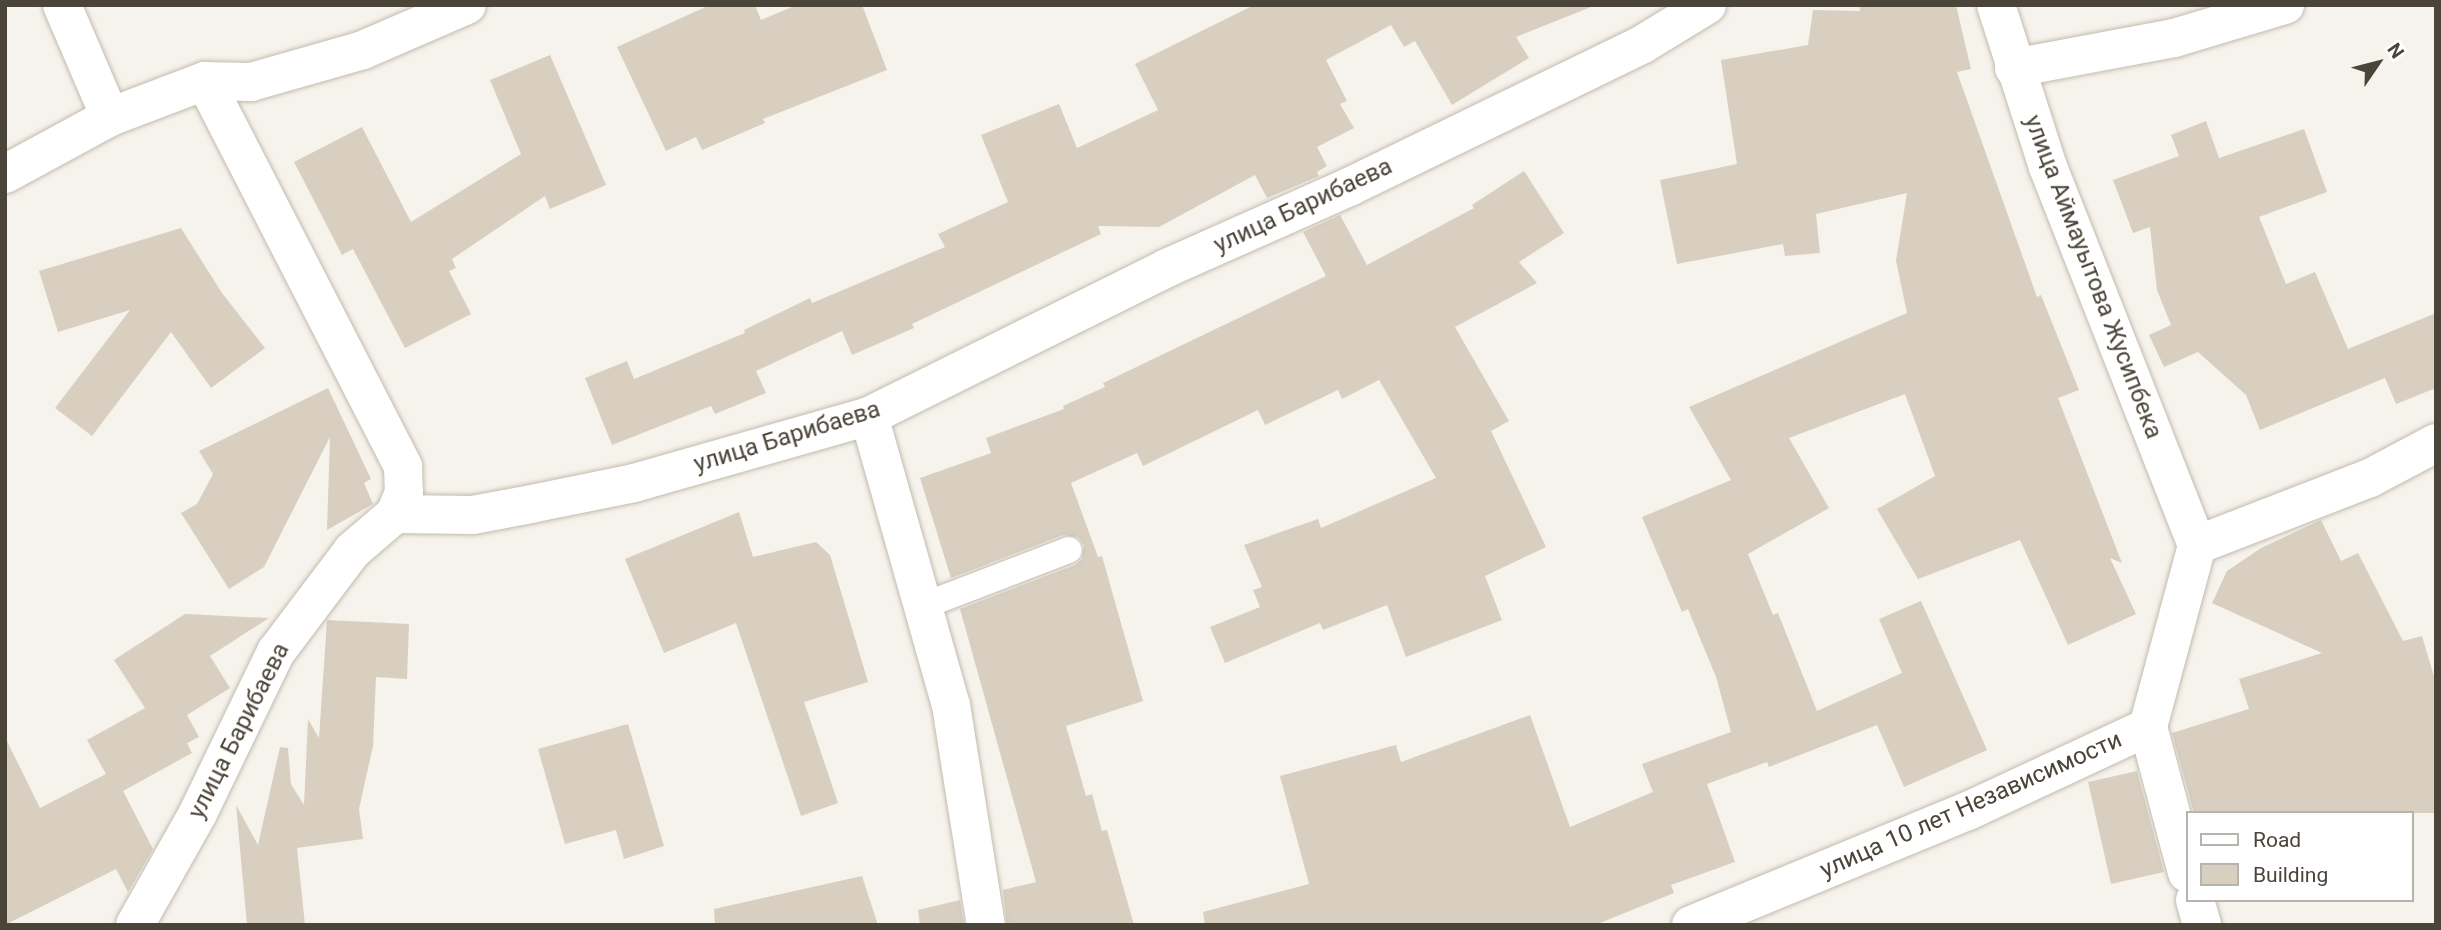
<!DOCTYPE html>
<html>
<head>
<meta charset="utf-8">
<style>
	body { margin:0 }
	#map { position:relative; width:2441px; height:930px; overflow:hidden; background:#f6f3ec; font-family:Roboto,sans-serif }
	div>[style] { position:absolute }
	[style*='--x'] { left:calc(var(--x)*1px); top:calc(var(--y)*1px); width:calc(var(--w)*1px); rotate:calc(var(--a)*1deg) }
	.building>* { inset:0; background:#d8cfc1 }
	.roads { filter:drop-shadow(0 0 2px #c2bbae) drop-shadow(0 0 2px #c2bbae) }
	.lane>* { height:26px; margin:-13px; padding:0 13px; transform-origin:13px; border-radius:13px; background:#fff }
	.street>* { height:38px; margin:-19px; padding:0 19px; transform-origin:19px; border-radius:19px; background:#fff }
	span { translate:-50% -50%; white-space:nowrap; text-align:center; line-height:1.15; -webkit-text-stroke:5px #fff; paint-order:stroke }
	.street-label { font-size:24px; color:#4b4439 }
	.frame { position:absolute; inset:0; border:7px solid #4b4439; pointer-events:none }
	.legend { position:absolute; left:2186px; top:811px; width:228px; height:91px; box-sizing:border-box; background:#fff; border:2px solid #b7b4b0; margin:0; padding:9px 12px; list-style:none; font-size:21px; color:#4b4439 }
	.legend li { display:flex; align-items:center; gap:14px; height:35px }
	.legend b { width:35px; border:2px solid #b7b4b0 }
	.north { position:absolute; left:2343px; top:28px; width:70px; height:70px; -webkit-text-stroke:5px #fff; paint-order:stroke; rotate:55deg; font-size:19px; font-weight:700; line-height:28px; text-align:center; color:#4b4439 }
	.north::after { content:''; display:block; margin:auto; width:24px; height:32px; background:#4b4439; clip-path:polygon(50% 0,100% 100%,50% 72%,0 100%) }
</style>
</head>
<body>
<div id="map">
	<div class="building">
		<i style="clip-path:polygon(710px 5px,755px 5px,761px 20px,797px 5px,862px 5px,887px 70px,763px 119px,765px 123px,702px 150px,696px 137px,666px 151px,617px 47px)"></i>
		<i style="clip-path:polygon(1254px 5px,1591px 7px,1516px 37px,1529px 58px,1452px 105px,1415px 41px,1404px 47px,1391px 25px,1326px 60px,1347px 101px,1340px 104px,1354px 128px,1317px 147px,1327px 166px,1317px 172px,1319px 176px,1267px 198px,1255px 175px,1159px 227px,1098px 226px,1101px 234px,912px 324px,914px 328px,852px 355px,842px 331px,756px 371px,766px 393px,715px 414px,711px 406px,612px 445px,585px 378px,627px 361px,634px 379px,745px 333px,744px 330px,810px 298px,812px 303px,945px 247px,938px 234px,1008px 202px,981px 135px,1059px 104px,1077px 148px,1158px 110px,1135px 64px)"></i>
		<i style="clip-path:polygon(1859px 5px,1956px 5px,1971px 69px,1957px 72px,2037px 297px,2041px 295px,2079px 390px,2058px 398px,2122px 563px,2110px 558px,2136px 614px,2068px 645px,2020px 540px,1918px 579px,1877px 509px,1935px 476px,1905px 394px,1789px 438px,1829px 508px,1748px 554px,1773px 615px,1778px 613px,1817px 711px,1902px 673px,1879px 619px,1921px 601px,1987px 750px,1904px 787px,1877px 725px,1769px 767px,1767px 762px,1707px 784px,1735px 862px,1671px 885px,1674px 893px,1595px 925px,1205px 925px,1203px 912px,1309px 884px,1280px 776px,1396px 745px,1401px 762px,1530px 715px,1570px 827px,1653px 792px,1642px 764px,1731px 732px,1716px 677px,1688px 609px,1682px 612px,1642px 517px,1731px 480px,1689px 407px,1907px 313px,1896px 261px,1907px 193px,1816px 214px,1820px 253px,1785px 256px,1783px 244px,1677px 264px,1660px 180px,1737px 164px,1721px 60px,1808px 45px,1813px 10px,1860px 11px)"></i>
		<i style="clip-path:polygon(550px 55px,606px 185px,550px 209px,545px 196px,452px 259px,456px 268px,449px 271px,471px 314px,405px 348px,353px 249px,342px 255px,294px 162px,362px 127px,411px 222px,521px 154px,490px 80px)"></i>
		<i style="clip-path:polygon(2206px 121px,2219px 158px,2304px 129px,2327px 192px,2259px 217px,2286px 284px,2315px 272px,2348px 349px,2436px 313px,2436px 388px,2396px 404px,2385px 378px,2260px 430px,2246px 395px,2198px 352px,2164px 367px,2149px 335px,2171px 325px,2157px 290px,2150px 227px,2133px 233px,2113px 180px,2179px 156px,2171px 135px)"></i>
		<i style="clip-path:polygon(1524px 171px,1564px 233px,1519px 262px,1537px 283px,1455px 327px,1509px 421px,1491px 431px,1546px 547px,1485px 576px,1502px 620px,1406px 657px,1387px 605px,1323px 630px,1320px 623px,1225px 663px,1210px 627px,1260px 607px,1253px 590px,1262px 587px,1244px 545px,1318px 519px,1321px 528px,1436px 478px,1379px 380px,1342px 399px,1338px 390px,1265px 425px,1258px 410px,1143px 466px,1137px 453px,1071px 483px,1098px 557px,1102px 556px,1143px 701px,1066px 726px,1086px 796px,1092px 794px,1102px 831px,1107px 830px,1134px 925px,1007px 925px,1003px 890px,1036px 882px,960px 609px,1075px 565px,1082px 559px,1084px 545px,1078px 537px,1063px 535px,951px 578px,920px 478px,991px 453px,986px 438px,1064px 409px,1063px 406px,1105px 387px,1103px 383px,1326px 276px,1303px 232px,1340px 215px,1367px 265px,1474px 208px,1472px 205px)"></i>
		<i style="clip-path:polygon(181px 228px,222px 293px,265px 348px,211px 388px,171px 332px,92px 436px,55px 408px,130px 310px,58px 332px,39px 271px)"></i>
		<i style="clip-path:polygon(328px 388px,371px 479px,364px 483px,373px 504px,327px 530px,330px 437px,264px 567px,229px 589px,181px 513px,197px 504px,213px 474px,199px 451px)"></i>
		<i style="clip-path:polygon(739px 512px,753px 557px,816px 542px,830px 555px,868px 682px,804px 702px,838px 803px,801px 816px,736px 623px,664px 653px,625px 559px)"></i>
		<i style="clip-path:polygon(2321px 520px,2341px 561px,2358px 553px,2403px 641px,2422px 636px,2436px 683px,2436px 813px,2194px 813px,2172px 733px,2249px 709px,2239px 679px,2322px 653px,2212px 603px,2227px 571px,2261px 548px)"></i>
		<i style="clip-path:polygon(185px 614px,269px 618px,210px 656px,230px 688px,187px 715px,199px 737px,187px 743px,192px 753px,123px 791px,153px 849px,128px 892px,116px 869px,5px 925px,5px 737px,40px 808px,106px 774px,87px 740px,145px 708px,114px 660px)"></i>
		<i style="clip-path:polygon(327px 620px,409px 624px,407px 679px,376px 677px,373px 746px,359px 809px,363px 839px,297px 848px,305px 925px,247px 925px,236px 805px,258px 845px,280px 747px,288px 748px,291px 784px,304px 805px,308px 719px,319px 738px)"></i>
		<i style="clip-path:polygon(628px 724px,664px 846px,624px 859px,616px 830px,565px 844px,538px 749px)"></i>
		<i style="clip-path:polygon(2137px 771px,2164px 872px,2111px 884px,2088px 782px)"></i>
		<i style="clip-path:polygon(862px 876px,878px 925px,715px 925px,714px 909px)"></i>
		<i style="clip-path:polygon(960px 900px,964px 925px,920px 925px,918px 910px)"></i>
	</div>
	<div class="roads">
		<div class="lane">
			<i style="--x:923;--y:606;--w:156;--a:-21"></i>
		</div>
		<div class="street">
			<i style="--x:62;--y:5;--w:122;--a:66.8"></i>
			<i style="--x:1996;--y:5;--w:170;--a:72.2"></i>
			<i style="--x:2048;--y:167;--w:406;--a:68.5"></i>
			<i style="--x:2014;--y:68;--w:163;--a:-10.6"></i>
			<i style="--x:2174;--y:38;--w:116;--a:-16.6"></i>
			<i style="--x:205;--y:81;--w:434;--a:62.8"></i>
			<i style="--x:403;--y:467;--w:25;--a:88"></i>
			<i style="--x:404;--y:492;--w:24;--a:112"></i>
			<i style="--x:5;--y:174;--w:119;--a:-28.5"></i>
			<i style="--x:110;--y:117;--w:102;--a:-20.8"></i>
			<i style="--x:205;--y:81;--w:46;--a:1.2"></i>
			<i style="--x:251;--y:82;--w:116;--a:-15.9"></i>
			<i style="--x:363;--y:50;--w:113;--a:-23.4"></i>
			<i style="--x:869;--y:416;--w:300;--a:74.2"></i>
			<i style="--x:951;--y:705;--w:223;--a:81"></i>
			<i style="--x:2197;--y:545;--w:186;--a:-21.2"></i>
			<i style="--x:2370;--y:478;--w:75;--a:-27.9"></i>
			<i style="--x:2148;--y:727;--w:151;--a:75"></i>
			<i style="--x:2195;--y:900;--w:26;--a:74"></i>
			<i style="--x:135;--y:925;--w:129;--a:-60.6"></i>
			<i style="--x:198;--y:813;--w:179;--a:-64.2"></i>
			<i style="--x:276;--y:652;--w:126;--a:-53"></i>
			<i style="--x:352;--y:551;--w:57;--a:-40.7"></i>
			<i style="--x:395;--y:514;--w:78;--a:0.7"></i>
			<i style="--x:473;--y:515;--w:59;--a:-10.7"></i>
			<i style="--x:531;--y:504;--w:105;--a:-11.5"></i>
			<i style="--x:634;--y:483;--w:244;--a:-15.9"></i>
			<i style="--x:869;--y:416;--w:333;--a:-26.4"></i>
			<i style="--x:1167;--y:268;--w:201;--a:-24"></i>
			<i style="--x:1351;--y:186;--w:325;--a:-25.9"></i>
			<i style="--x:1643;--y:44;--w:75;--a:-31.4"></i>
			<i style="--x:1691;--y:925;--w:300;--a:-22.4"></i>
			<i style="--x:1968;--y:811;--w:199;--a:-25"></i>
			<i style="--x:2148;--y:727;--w:188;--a:-74.9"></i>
		</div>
	</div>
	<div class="street-label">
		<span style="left:1303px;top:206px;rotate:-25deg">улица Барибаева</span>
		<span style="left:2093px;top:277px;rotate:69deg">улица Аймауытова Жусипбека</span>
		<span style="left:787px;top:437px;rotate:-17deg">улица Барибаева</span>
		<span style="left:239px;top:731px;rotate:-63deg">улица Барибаева</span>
		<span style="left:1971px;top:805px;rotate:-24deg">улица 10 лет Независимости</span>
	</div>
	<div class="frame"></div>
	<ul class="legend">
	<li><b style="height:9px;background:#fff"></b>Road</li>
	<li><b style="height:19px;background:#d8cfc1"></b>Building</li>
	</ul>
	<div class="north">N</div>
</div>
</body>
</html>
